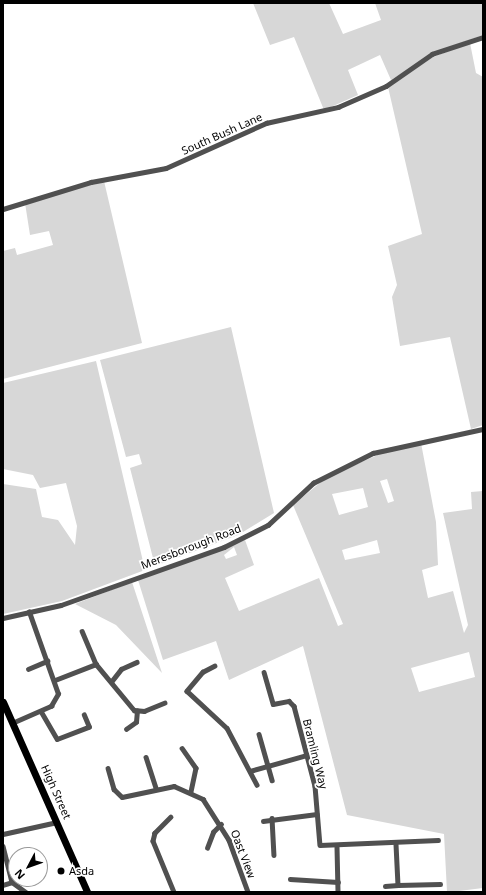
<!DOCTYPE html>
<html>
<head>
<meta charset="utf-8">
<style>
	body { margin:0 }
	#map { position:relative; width:486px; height:895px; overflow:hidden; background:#fff; font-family:"Noto Sans",sans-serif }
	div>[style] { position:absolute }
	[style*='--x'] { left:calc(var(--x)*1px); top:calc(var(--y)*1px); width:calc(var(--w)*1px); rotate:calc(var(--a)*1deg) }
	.green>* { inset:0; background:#d7d7d7 }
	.street>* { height:4.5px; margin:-2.25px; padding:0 2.25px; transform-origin:2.25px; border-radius:2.25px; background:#505050 }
	.primary>* { height:7px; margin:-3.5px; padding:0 3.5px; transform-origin:3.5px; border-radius:3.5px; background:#000 }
	.dots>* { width:11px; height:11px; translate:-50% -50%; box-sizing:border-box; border:2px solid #fff; border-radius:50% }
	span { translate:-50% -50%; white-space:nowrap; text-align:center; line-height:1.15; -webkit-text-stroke:3.5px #fff; paint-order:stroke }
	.street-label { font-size:11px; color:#000 }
	.poi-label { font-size:11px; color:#000 }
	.left { translate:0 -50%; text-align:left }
	.frame { position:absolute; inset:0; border:4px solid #000; pointer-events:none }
	.north { position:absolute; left:8px; top:847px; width:40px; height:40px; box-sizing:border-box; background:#fff; border:1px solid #999; border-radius:50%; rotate:229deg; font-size:11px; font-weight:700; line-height:16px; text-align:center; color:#000 }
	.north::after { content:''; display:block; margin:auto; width:14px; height:18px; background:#000; clip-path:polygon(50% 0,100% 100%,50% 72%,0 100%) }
</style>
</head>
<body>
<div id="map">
	<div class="green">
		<i style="clip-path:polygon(253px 3px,329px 3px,343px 34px,381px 20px,375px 3px,483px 3px,483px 35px,436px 52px,391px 80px,380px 55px,348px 70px,358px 95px,324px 110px,294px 37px,270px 45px)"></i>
		<i style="clip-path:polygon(470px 43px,476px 73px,483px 77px,483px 425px,471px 429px,450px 337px,400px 346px,392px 297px,397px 285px,388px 246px,422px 234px,388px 87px,433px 57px)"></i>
		<i style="clip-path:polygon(104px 181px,142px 343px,3px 379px,3px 251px,15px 248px,17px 255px,53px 245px,49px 231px,30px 235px,25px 203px)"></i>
		<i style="clip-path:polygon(231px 327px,274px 513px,238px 535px,155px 566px,130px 468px,142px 464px,139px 454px,126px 457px,100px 360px)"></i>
		<i style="clip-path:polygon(96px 361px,145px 570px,62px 601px,3px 614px,3px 484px,36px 489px,42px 517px,58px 520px,75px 545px,77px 526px,66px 483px,40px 488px,33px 475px,3px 469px,3px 383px)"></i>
		<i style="clip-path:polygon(evenodd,421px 443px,436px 522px,438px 565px,422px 570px,428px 598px,453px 591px,464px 633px,468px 625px,443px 513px,472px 509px,471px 492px,483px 491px,483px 888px,451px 892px,447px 892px,444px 834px,347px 815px,303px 646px,229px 680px,216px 641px,163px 660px,138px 580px,245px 540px,254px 565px,225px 578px,239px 611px,319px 578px,338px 626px,343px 624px,293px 505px,327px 477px,380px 454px,421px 443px,387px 479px,394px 501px,388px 503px,380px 481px,387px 479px,421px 443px,363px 488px,368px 507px,339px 515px,332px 494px,363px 488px,421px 443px,377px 540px,380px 553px,345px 560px,342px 550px,377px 540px,421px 443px,234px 547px,237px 555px,226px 559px,224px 555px,234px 547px,421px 443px,469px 652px,475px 677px,419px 692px,411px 668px,469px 652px)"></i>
		<i style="clip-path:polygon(132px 582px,162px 673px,116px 625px,75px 604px)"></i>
	</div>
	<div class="street">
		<i style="--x:3;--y:209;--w:92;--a:-17.1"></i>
		<i style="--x:91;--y:182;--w:76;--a:-10.6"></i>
		<i style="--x:166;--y:168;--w:110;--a:-24.2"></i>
		<i style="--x:266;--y:123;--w:74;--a:-12.5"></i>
		<i style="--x:338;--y:107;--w:52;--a:-23.6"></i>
		<i style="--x:386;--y:86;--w:56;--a:-34.8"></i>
		<i style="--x:432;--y:54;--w:54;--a:-18.4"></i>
		<i style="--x:3;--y:618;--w:59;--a:-12.6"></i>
		<i style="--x:61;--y:605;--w:173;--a:-19.6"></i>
		<i style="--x:224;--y:547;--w:49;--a:-26.6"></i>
		<i style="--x:268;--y:525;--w:62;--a:-43"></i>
		<i style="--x:313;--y:483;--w:67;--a:-26.6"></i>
		<i style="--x:373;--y:453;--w:113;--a:-12.3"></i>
		<i style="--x:82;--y:631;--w:36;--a:67"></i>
		<i style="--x:215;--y:666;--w:13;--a:153"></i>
		<i style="--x:203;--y:672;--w:25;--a:130"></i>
		<i style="--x:187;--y:691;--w:54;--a:42.8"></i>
		<i style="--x:227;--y:728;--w:64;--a:62.2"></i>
		<i style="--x:28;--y:669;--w:21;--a:-23"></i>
		<i style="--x:264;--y:672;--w:33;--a:74"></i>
		<i style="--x:273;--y:704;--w:16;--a:-11"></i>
		<i style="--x:289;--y:701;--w:7;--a:45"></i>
		<i style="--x:294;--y:706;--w:83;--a:75.3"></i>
		<i style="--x:315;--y:786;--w:59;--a:85.2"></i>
		<i style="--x:320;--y:845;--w:118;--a:-2.4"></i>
		<i style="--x:55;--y:680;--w:44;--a:-21.3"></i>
		<i style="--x:96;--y:664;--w:60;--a:50.4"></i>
		<i style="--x:134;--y:710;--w:10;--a:6"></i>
		<i style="--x:144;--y:711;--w:22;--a:-22"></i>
		<i style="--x:111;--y:682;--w:16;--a:-52"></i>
		<i style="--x:121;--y:669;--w:17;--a:-24"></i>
		<i style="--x:41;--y:711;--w:32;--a:60"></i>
		<i style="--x:57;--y:739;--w:34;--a:-21"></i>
		<i style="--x:89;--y:727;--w:13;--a:-113"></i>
		<i style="--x:12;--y:723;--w:43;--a:-23.6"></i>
		<i style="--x:51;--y:706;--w:14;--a:-60"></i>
		<i style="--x:58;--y:694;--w:87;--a:-109.5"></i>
		<i style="--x:126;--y:729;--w:12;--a:-35"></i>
		<i style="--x:136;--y:722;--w:11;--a:-85"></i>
		<i style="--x:259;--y:734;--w:48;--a:74.2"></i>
		<i style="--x:182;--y:748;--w:24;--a:55"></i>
		<i style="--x:196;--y:768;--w:24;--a:102"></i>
		<i style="--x:146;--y:757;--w:33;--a:72"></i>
		<i style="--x:108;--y:768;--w:22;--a:74"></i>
		<i style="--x:114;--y:789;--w:11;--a:45"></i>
		<i style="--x:122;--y:797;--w:53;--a:-11.9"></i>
		<i style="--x:174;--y:786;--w:32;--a:24"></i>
		<i style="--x:203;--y:799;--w:49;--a:57.6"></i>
		<i style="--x:229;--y:840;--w:55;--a:69.9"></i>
		<i style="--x:250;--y:771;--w:59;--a:-15.7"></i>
		<i style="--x:171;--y:817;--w:23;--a:135"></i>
		<i style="--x:155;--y:833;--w:8;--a:104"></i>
		<i style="--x:153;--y:841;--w:55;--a:67.6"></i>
		<i style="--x:272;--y:818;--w:37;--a:87"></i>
		<i style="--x:263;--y:821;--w:54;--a:-7.4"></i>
		<i style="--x:3;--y:834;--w:55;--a:-12.5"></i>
		<i style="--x:396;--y:844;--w:41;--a:87.2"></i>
		<i style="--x:398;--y:885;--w:42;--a:-1.4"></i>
		<i style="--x:3;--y:846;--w:37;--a:76"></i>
		<i style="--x:12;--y:882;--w:17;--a:36"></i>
		<i style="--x:337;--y:847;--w:45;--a:88.7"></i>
		<i style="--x:207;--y:848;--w:17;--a:-69"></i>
		<i style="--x:213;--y:832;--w:11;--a:-45"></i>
		<i style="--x:290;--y:879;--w:48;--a:3.6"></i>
		<i style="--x:3;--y:885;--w:9;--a:-18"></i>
		<i style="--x:385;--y:886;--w:13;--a:-4"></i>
	</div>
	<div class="primary">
		<i style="--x:3;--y:702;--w:208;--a:66.1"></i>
	</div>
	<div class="dots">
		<i style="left:61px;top:871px;background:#000"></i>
	</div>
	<div class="street-label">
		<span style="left:222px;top:134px;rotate:-24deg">South Bush Lane</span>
		<span style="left:191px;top:547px;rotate:-21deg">Meresborough Road</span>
		<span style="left:315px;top:754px;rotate:76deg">Bramling Way</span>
		<span style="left:56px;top:792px;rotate:66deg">High Street</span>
		<span style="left:243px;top:854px;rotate:69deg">Oast View</span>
	</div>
	<div class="poi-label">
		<span class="left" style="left:69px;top:871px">Asda</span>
	</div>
	<div class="frame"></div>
	<div class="north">N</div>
</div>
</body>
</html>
